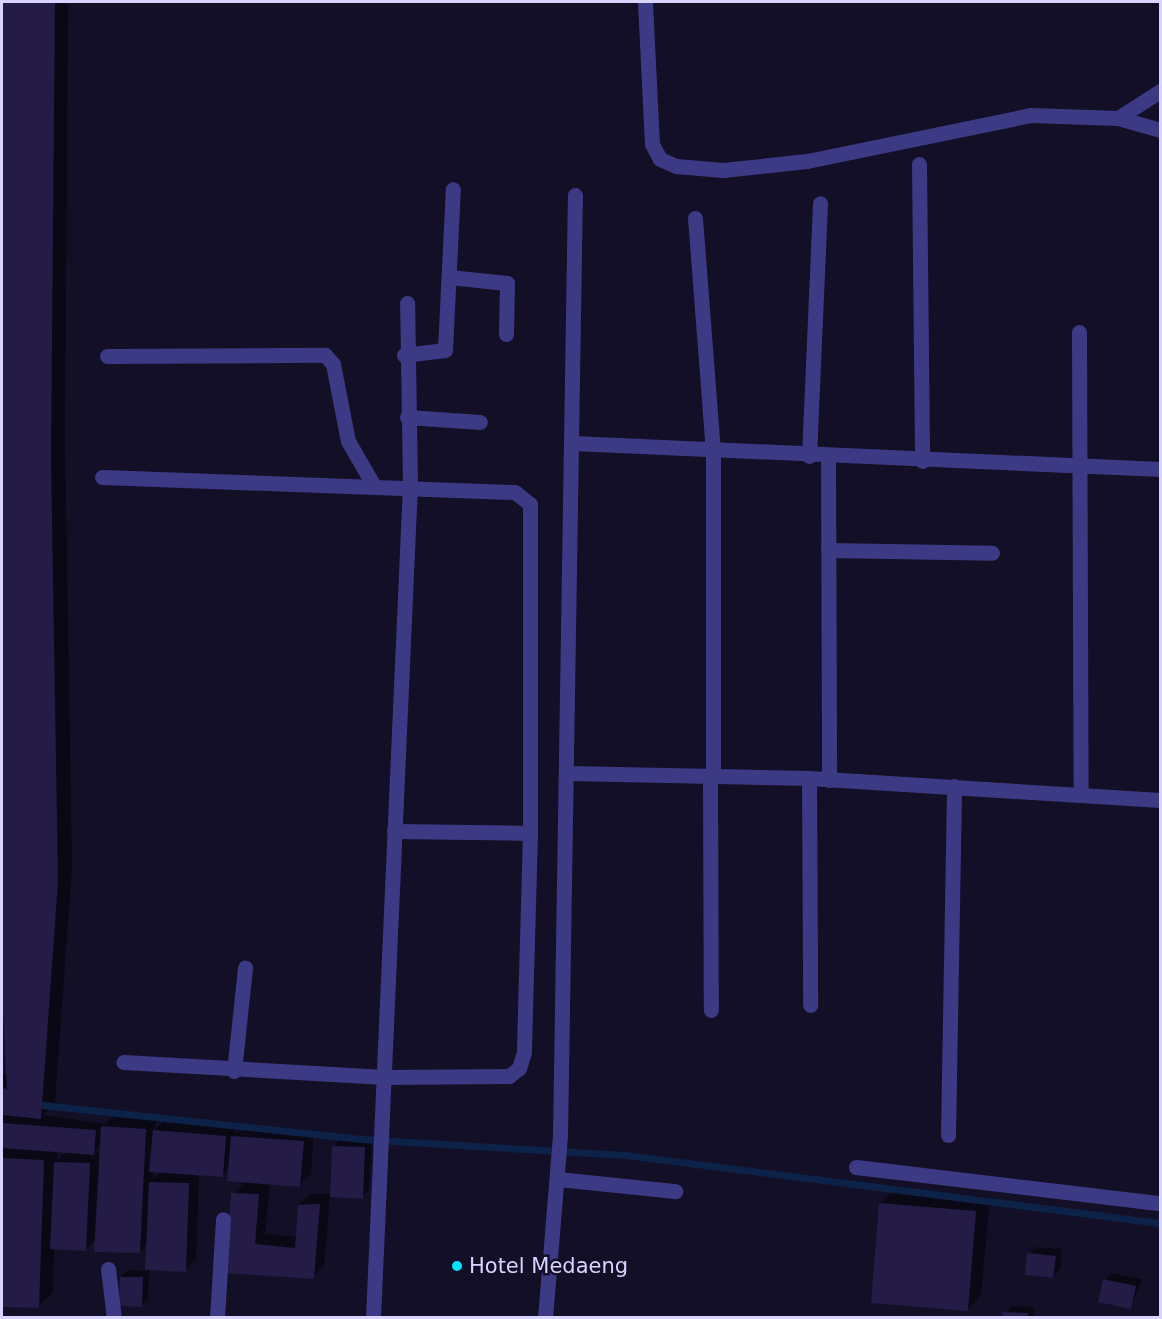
<!DOCTYPE html>
<html>
<head>
<meta charset="utf-8">
<style>
	body { margin:0 }
	#map { position:relative; width:1162px; height:1319px; overflow:hidden; background:#130f26; font-family:"DejaVu Sans",sans-serif }
	div>[style] { position:absolute }
	[style*='--x'] { left:calc(var(--x)*1px); top:calc(var(--y)*1px); width:calc(var(--w)*1px); rotate:calc(var(--a)*1deg) }
	.shadow>* { inset:0; background:#0007 }
	.stream>* { height:7px; margin:-3.5px; padding:0 3.5px; transform-origin:3.5px; border-radius:3.5px; background:#0c2248 }
	.building>* { inset:0; background:#241b47 }
	.minor>* { height:15px; margin:-7.5px; padding:0 7.5px; transform-origin:7.5px; border-radius:7.5px; background:#3d3a85 }
	.dots>* { width:16px; height:16px; translate:-50% -50%; box-sizing:border-box; border:3px solid #130f26; border-radius:50% }
	span { translate:-50% -50%; white-space:nowrap; text-align:center; line-height:1.15; -webkit-text-stroke:5px #130f26; paint-order:stroke }
	.poi-label { font-size:21px; color:#d9d4ff }
	.left { translate:0 -50%; text-align:left }
	.frame { position:absolute; inset:0; border:3px solid #d9d4ff; pointer-events:none }
</style>
</head>
<body>
<div id="map">
	<div class="shadow">
		<i style="clip-path:polygon(evenodd,2px 2px,68px 2px,65px 442px,72px 867px,55px 1103px,43px 1115px,105px 1124px,113px 1116px,156px 1119px,155px 1130px,165px 1120px,236px 1126px,235px 1134px,243px 1126px,314px 1131px,311px 1174px,300px 1185px,270px 1183px,265px 1234px,297px 1237px,299px 1205px,310px 1194px,331px 1194px,334px 1146px,341px 1139px,372px 1140px,369px 1190px,362px 1197px,330px 1196px,324px 1266px,313px 1277px,227px 1272px,233px 1194px,246px 1181px,230px 1168px,222px 1176px,199px 1174px,196px 1260px,185px 1270px,149px 1269px,148px 1299px,141px 1306px,121px 1277px,128px 1270px,146px 1271px,147px 1244px,140px 1252px,97px 1238px,86px 1249px,54px 1248px,53px 1292px,39px 1306px,2px 1305px,2px 1074px,8px 1074px,2px 991px,2px 2px,102px 1145px,101px 1153px,93px 1153px,102px 1145px,2px 2px,57px 1150px,66px 1151px,57px 1161px,57px 1150px,2px 2px,153px 1171px,162px 1171px,153px 1179px,153px 1171px)"></i>
		<i style="clip-path:polygon(895px 1189px,990px 1197px,981px 1295px,967px 1310px,881px 1203px)"></i>
		<i style="clip-path:polygon(1036px 1247px,1062px 1249px,1060px 1269px,1053px 1276px,1029px 1254px)"></i>
		<i style="clip-path:polygon(1111px 1273px,1142px 1279px,1131px 1307px,1104px 1280px)"></i>
		<i style="clip-path:polygon(1011px 1306px,1034px 1307px,1033px 1318px,1004px 1318px)"></i>
	</div>
	<div class="stream">
		<i style="--x:33;--y:1104;--w:330;--a:6.1"></i>
		<i style="--x:361;--y:1139;--w:264;--a:3.5"></i>
		<i style="--x:625;--y:1155;--w:539;--a:7.24"></i>
	</div>
	<div class="building">
		<i style="clip-path:polygon(2px 2px,55px 2px,51px 458px,58px 882px,41px 1119px,2px 1115px,2px 1088px,7px 1089px,2px 993px)"></i>
		<i style="clip-path:polygon(2px 1123px,96px 1130px,94px 1155px,2px 1148px)"></i>
		<i style="clip-path:polygon(101px 1126px,146px 1129px,140px 1253px,94px 1252px)"></i>
		<i style="clip-path:polygon(153px 1130px,226px 1136px,223px 1177px,149px 1172px)"></i>
		<i style="clip-path:polygon(231px 1136px,304px 1141px,300px 1187px,227px 1181px)"></i>
		<i style="clip-path:polygon(332px 1146px,365px 1147px,363px 1199px,330px 1197px)"></i>
		<i style="clip-path:polygon(2px 1158px,44px 1160px,39px 1308px,2px 1307px)"></i>
		<i style="clip-path:polygon(54px 1162px,90px 1163px,86px 1251px,50px 1249px)"></i>
		<i style="clip-path:polygon(149px 1182px,189px 1183px,186px 1272px,145px 1270px)"></i>
		<i style="clip-path:polygon(231px 1193px,259px 1194px,255px 1244px,295px 1248px,298px 1205px,320px 1204px,314px 1279px,226px 1273px)"></i>
		<i style="clip-path:polygon(879px 1203px,976px 1211px,968px 1311px,871px 1303px)"></i>
		<i style="clip-path:polygon(1027px 1253px,1056px 1256px,1053px 1278px,1025px 1275px)"></i>
		<i style="clip-path:polygon(120px 1277px,143px 1277px,142px 1307px,119px 1306px)"></i>
		<i style="clip-path:polygon(1103px 1279px,1136px 1286px,1131px 1309px,1098px 1302px)"></i>
		<i style="clip-path:polygon(1002px 1312px,1028px 1313px,1028px 1318px,1002px 1318px)"></i>
	</div>
	<div class="minor">
		<i style="--x:645;--y:2;--w:142;--a:87.2"></i>
		<i style="--x:652;--y:144;--w:17;--a:62"></i>
		<i style="--x:660;--y:159;--w:17;--a:24"></i>
		<i style="--x:676;--y:166;--w:47;--a:4.9"></i>
		<i style="--x:723;--y:170;--w:84;--a:-6.1"></i>
		<i style="--x:807;--y:161;--w:229;--a:-11.6"></i>
		<i style="--x:1031;--y:115;--w:87;--a:2"></i>
		<i style="--x:1118;--y:118;--w:44;--a:15.9"></i>
		<i style="--x:1118;--y:118;--w:50;--a:-32.7"></i>
		<i style="--x:919;--y:164;--w:297;--a:89.4"></i>
		<i style="--x:695;--y:218;--w:236;--a:85.6"></i>
		<i style="--x:713;--y:453;--w:322;--a:90"></i>
		<i style="--x:449;--y:277;--w:58;--a:5.9"></i>
		<i style="--x:507;--y:283;--w:51;--a:91.1"></i>
		<i style="--x:1079;--y:332;--w:460;--a:89.8"></i>
		<i style="--x:404;--y:355;--w:41;--a:-7"></i>
		<i style="--x:445;--y:350;--w:161;--a:-87.2"></i>
		<i style="--x:107;--y:356;--w:218;--a:-0.3"></i>
		<i style="--x:325;--y:355;--w:12;--a:48"></i>
		<i style="--x:333;--y:364;--w:78;--a:79"></i>
		<i style="--x:348;--y:441;--w:52;--a:60"></i>
		<i style="--x:407;--y:417;--w:73;--a:3.9"></i>
		<i style="--x:573;--y:443;--w:588;--a:2.54"></i>
		<i style="--x:809;--y:456;--w:253;--a:-87.5"></i>
		<i style="--x:828;--y:457;--w:323;--a:89.8"></i>
		<i style="--x:102;--y:477;--w:413;--a:2.1"></i>
		<i style="--x:515;--y:492;--w:19;--a:39"></i>
		<i style="--x:530;--y:504;--w:329;--a:90"></i>
		<i style="--x:530;--y:833;--w:219;--a:91.6"></i>
		<i style="--x:524;--y:1052;--w:17;--a:107"></i>
		<i style="--x:519;--y:1068;--w:13;--a:141"></i>
		<i style="--x:509;--y:1076;--w:125;--a:179.5"></i>
		<i style="--x:384;--y:1077;--w:261;--a:-176.7"></i>
		<i style="--x:828;--y:550;--w:164;--a:1"></i>
		<i style="--x:568;--y:773;--w:241;--a:1.2"></i>
		<i style="--x:809;--y:778;--w:352;--a:3.6"></i>
		<i style="--x:710;--y:775;--w:235;--a:89.8"></i>
		<i style="--x:809;--y:778;--w:227;--a:89.7"></i>
		<i style="--x:394;--y:831;--w:136;--a:0.8"></i>
		<i style="--x:234;--y:1071;--w:104;--a:-83.9"></i>
		<i style="--x:948;--y:1135;--w:349;--a:-89"></i>
		<i style="--x:856;--y:1167;--w:306;--a:6.8"></i>
		<i style="--x:558;--y:1179;--w:118;--a:5.9"></i>
		<i style="--x:108;--y:1269;--w:49;--a:83"></i>
		<i style="--x:217;--y:1318;--w:99;--a:-86.5"></i>
		<i style="--x:373;--y:1318;--w:834;--a:-87.46"></i>
		<i style="--x:410;--y:485;--w:182;--a:-90.9"></i>
		<i style="--x:545;--y:1318;--w:184;--a:-85.3"></i>
		<i style="--x:560;--y:1135;--w:940;--a:-89.09"></i>
	</div>
	<div class="dots">
		<i style="left:457px;top:1266px;background:#00e5ff"></i>
	</div>
	<div class="poi-label">
		<span class="left" style="left:469px;top:1266px">Hotel Medaeng</span>
	</div>
	<div class="frame"></div>
</div>
</body>
</html>
